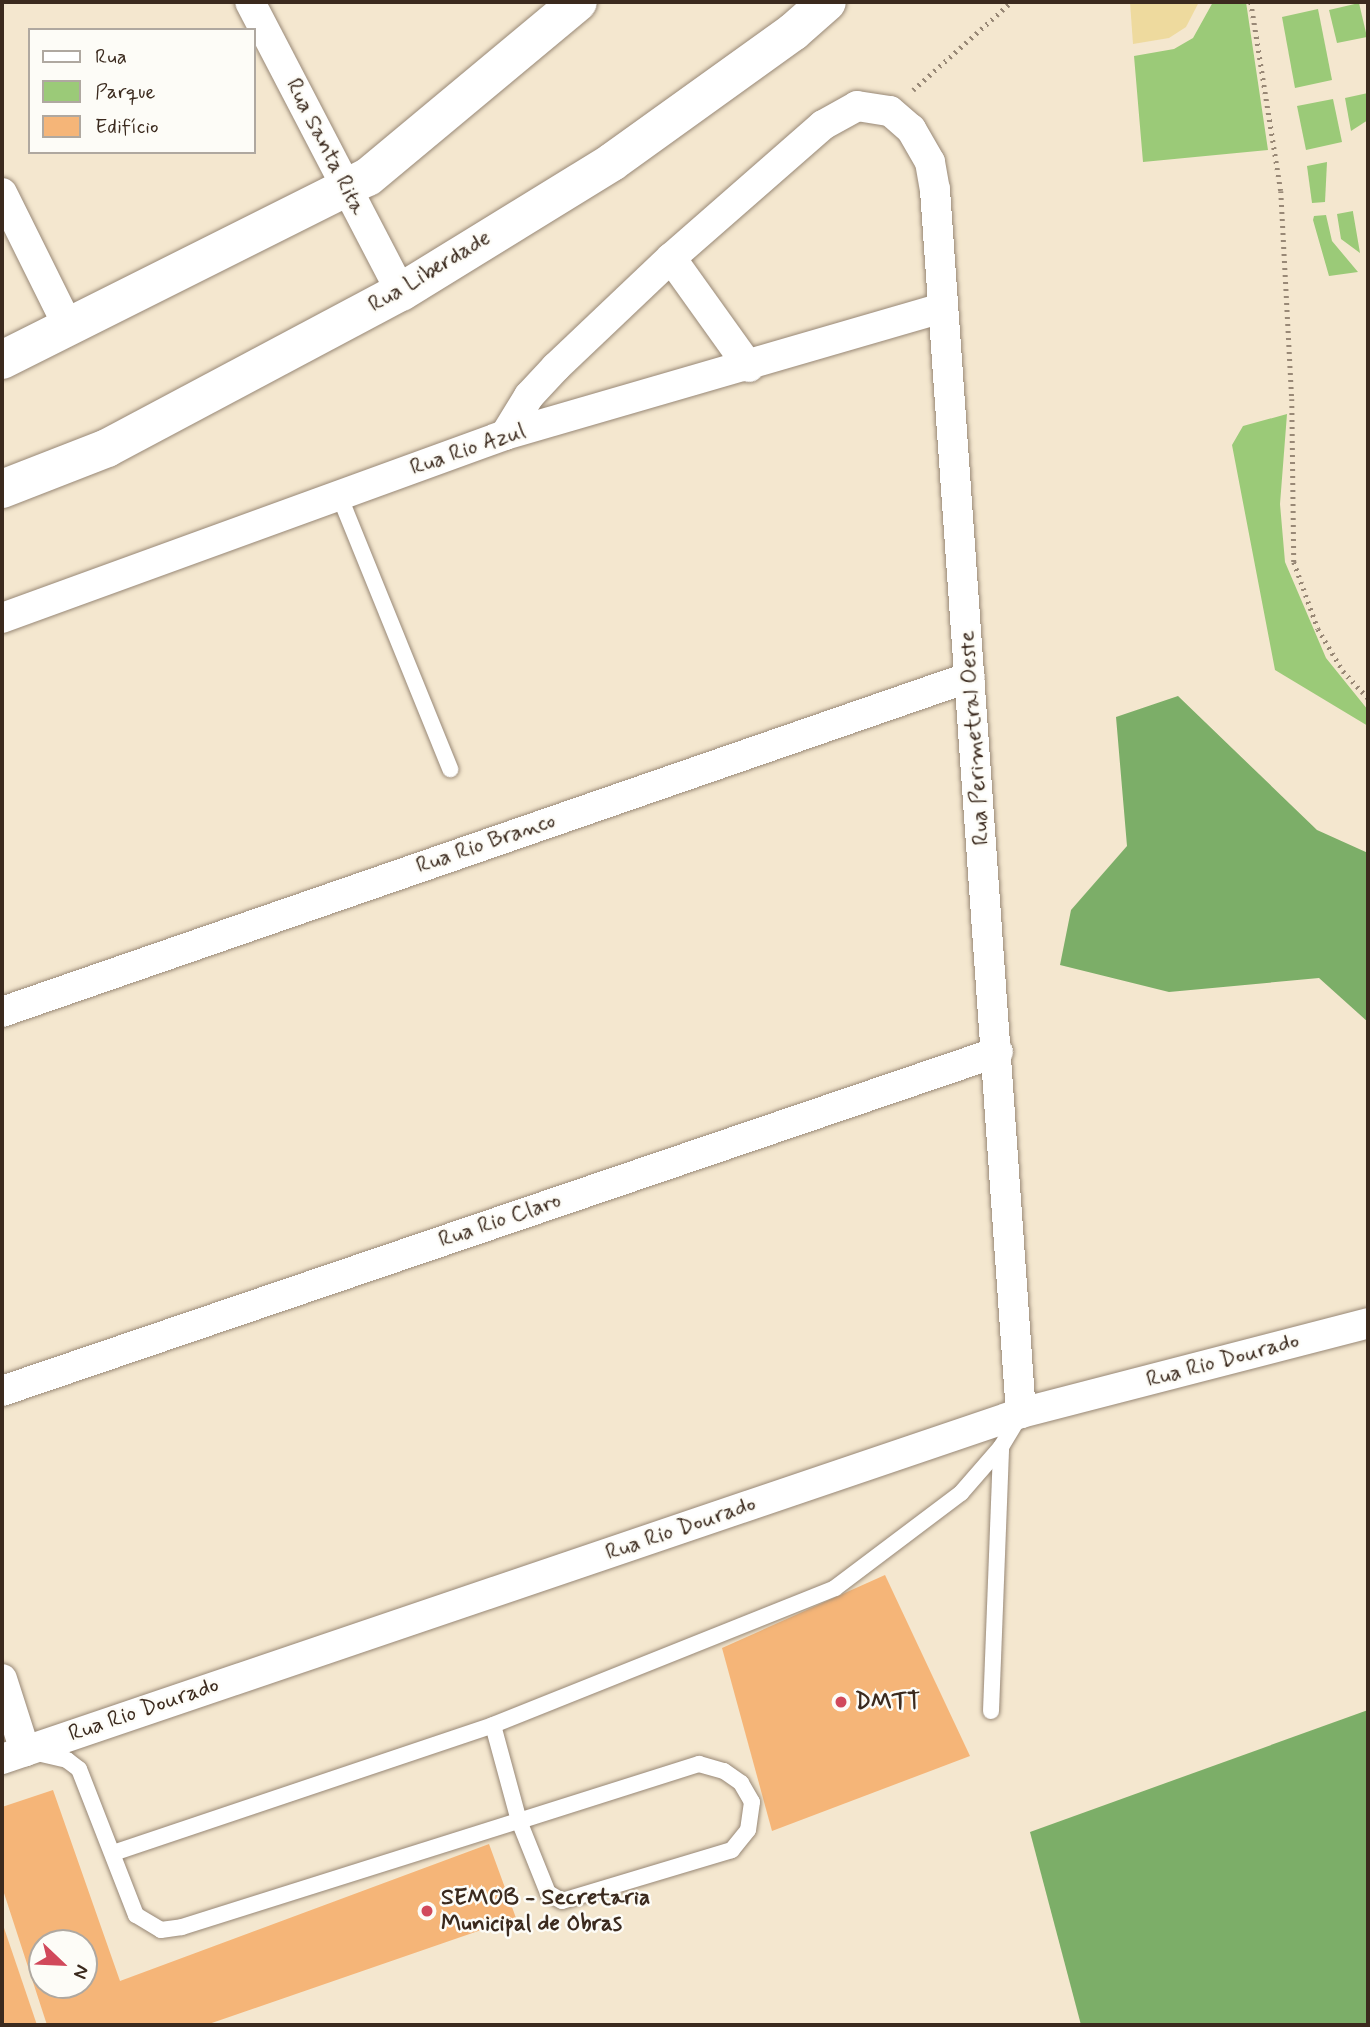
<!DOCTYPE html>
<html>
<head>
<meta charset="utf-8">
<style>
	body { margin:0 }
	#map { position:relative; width:1370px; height:2027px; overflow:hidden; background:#f4e7cf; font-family:Mynerve,sans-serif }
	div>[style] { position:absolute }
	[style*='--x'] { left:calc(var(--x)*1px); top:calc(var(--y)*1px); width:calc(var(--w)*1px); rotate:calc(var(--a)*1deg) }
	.green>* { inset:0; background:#9bca78 }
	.forest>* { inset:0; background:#7cae68 }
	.sand>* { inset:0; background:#eeda9e }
	.building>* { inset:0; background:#f5b578 }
	.path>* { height:4.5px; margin-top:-2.25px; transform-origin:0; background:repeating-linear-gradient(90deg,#988876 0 2px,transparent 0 7px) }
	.roads { filter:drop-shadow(0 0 2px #988876) drop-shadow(0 0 2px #988876) }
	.service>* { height:16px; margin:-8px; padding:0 8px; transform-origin:8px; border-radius:8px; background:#fff }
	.minor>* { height:30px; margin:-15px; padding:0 15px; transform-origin:15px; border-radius:15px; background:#fff }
	.trunk>* { height:38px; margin:-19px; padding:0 19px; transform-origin:19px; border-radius:19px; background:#fff }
	.dots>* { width:19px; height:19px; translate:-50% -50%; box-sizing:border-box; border:4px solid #fdfcf7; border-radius:50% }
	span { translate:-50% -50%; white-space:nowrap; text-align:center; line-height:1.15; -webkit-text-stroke:5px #fdfcf7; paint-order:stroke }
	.street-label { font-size:23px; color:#3b2a1e }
	.poi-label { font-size:23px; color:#3b2a1e; font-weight:700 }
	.left { translate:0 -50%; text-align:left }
	.frame { position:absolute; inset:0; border:4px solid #3b2a1e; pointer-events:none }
	.legend { position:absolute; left:28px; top:28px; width:228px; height:126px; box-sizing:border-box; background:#fdfcf7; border:2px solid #afa8a0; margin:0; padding:9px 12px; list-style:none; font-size:21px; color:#3b2a1e }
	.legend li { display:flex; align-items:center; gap:14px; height:35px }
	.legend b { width:35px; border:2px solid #afa8a0 }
	.north { position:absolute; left:28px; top:1929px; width:70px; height:70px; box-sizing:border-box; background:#fdfcf7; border:2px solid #afa8a0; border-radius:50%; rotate:113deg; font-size:19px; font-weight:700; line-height:28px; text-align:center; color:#3b2a1e }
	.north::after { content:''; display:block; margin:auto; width:24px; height:32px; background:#d1495b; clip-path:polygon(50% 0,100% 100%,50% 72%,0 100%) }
</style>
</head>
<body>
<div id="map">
	<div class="green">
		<i style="clip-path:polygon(1213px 2px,1246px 2px,1268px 150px,1143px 162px,1134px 56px,1174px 49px,1193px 38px)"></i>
		<i style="clip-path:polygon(1359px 3px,1367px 37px,1337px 43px,1329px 10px)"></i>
		<i style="clip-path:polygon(1318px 9px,1332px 80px,1295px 88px,1282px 17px)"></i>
		<i style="clip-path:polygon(1368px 93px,1368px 120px,1351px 131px,1345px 98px)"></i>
		<i style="clip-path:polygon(1333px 99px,1342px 142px,1306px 150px,1297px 106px)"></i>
		<i style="clip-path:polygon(1327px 162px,1325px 202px,1312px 203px,1307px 166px)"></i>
		<i style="clip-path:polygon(1353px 211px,1353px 212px,1360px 253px,1341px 239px,1337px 214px)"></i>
		<i style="clip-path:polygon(1326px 215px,1332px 241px,1358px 272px,1329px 276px,1313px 220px,1314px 216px)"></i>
		<i style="clip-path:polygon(1287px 414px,1280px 504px,1285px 562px,1326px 658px,1368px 710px,1368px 726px,1275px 670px,1232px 445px,1243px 426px)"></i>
	</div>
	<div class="forest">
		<i style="clip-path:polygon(1178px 696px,1317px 830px,1368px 853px,1368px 1022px,1319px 978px,1169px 992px,1060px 965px,1071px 910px,1127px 846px,1116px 717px)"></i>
		<i style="clip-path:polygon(1368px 1710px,1368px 2025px,1081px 2025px,1030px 1832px)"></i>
	</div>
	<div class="sand">
		<i style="clip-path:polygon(1130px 2px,1199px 2px,1186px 27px,1169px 38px,1133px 44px)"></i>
	</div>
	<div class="building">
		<i style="clip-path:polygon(885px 1575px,970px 1756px,772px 1831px,722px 1648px)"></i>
		<i style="clip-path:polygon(evenodd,53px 1790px,120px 1981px,489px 1844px,516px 1918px,206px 2025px,47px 2025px,2px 1887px,2px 1807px,53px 1790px,42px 1943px,84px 1943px,84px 1985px,42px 1985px,42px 1943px)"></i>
		<i style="clip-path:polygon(2px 1922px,37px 2025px,2px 2025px)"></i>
	</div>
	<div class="path">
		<i style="--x:1251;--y:2;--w:191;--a:81"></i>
		<i style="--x:1281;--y:191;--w:208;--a:87"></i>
		<i style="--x:1292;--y:399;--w:163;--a:89.3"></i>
		<i style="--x:1294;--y:562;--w:71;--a:70.3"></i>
		<i style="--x:1318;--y:629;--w:49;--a:59.2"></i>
		<i style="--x:1343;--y:671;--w:37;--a:47"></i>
		<i style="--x:913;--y:90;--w:132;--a:-41.9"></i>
	</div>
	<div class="roads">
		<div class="service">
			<i style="--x:339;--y:495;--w:296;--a:67.9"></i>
			<i style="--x:991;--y:1711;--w:264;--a:-87.8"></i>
			<i style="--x:37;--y:1753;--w:31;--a:13"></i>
			<i style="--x:67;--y:1760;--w:15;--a:37"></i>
			<i style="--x:79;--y:1769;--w:157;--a:68.7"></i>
			<i style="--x:136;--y:1915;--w:29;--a:31"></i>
			<i style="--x:161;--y:1930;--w:21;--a:-8"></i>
			<i style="--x:182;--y:1927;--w:353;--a:-17.5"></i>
			<i style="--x:519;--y:1821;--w:189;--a:-17.6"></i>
			<i style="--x:699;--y:1764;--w:26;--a:16"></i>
			<i style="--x:724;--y:1771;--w:21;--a:35"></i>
			<i style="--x:741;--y:1783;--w:22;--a:60"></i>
			<i style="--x:752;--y:1802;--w:28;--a:98"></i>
			<i style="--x:748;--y:1830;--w:26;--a:129"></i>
			<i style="--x:732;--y:1850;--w:177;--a:163.3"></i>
			<i style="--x:562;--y:1901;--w:16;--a:-150"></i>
			<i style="--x:548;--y:1893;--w:78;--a:-111.9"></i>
			<i style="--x:519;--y:1821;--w:99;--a:-105.2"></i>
			<i style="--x:113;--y:1853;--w:401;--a:-18.6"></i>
			<i style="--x:493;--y:1725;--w:368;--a:-21.8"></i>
			<i style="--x:835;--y:1588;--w:158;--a:-37"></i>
			<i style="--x:961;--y:1493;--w:61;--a:-49"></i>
			<i style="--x:1001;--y:1447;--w:39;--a:-59"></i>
		</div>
		<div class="minor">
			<i style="--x:250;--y:2;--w:327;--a:62.5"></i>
			<i style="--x:2;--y:193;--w:151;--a:63.6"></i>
			<i style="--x:671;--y:258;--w:134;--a:54.4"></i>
			<i style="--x:505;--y:435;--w:46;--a:-58.4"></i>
			<i style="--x:529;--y:396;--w:40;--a:-47"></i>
			<i style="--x:556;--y:367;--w:158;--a:-43.5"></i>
			<i style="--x:671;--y:258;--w:202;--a:-41.2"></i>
			<i style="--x:823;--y:125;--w:39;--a:-29"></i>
			<i style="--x:857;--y:106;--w:33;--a:9"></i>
			<i style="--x:890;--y:111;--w:28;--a:41"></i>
			<i style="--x:911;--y:129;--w:38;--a:60"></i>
			<i style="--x:930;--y:162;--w:28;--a:80"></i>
			<i style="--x:935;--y:190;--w:1226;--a:85.98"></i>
			<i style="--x:2;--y:618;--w:535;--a:-19.99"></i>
			<i style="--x:505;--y:435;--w:455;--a:-16.2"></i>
			<i style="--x:2;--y:1012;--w:1024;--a:-19.09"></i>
			<i style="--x:2;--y:1391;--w:1052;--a:-18.8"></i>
			<i style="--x:2;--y:1679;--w:76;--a:72.3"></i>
			<i style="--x:2;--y:1759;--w:1076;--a:-18.75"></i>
			<i style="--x:1021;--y:1413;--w:358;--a:-14.5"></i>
		</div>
		<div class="trunk">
			<i style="--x:2;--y:360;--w:409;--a:-26.6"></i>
			<i style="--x:368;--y:177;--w:273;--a:-39.8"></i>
			<i style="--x:2;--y:489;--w:113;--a:-21.3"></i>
			<i style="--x:107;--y:448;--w:333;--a:-28"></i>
			<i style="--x:401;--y:292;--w:248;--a:-31.6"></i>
			<i style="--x:612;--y:162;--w:223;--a:-35.7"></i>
			<i style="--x:793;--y:32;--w:45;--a:-41.4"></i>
		</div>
	</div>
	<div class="dots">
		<i style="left:841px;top:1702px;background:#d1495b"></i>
		<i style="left:427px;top:1911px;background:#d1495b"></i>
	</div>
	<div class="street-label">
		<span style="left:325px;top:147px;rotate:63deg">Rua Santa Rita</span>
		<span style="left:430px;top:272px;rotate:-31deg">Rua Liberdade</span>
		<span style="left:468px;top:450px;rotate:-19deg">Rua Rio Azul</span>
		<span style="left:975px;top:738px;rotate:-94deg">Rua Perimetral Oeste</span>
		<span style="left:486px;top:844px;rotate:-19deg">Rua Rio Branco</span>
		<span style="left:500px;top:1221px;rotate:-19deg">Rua Rio Claro</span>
		<span style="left:1223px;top:1361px;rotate:-15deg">Rua Rio Dourado</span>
		<span style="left:681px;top:1529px;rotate:-19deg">Rua Rio Dourado</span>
		<span style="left:144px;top:1710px;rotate:-19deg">Rua Rio Dourado</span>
	</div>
	<div class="poi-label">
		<span class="left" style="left:855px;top:1702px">DMTT</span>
		<span class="left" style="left:441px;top:1911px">SEMOB - Secretaria<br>Municipal de Obras</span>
	</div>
	<div class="frame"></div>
	<ul class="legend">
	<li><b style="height:9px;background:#fff"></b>Rua</li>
	<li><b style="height:19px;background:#9bca78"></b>Parque</li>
	<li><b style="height:19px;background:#f5b578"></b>Edifício</li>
	</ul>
	<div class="north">N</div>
</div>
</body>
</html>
